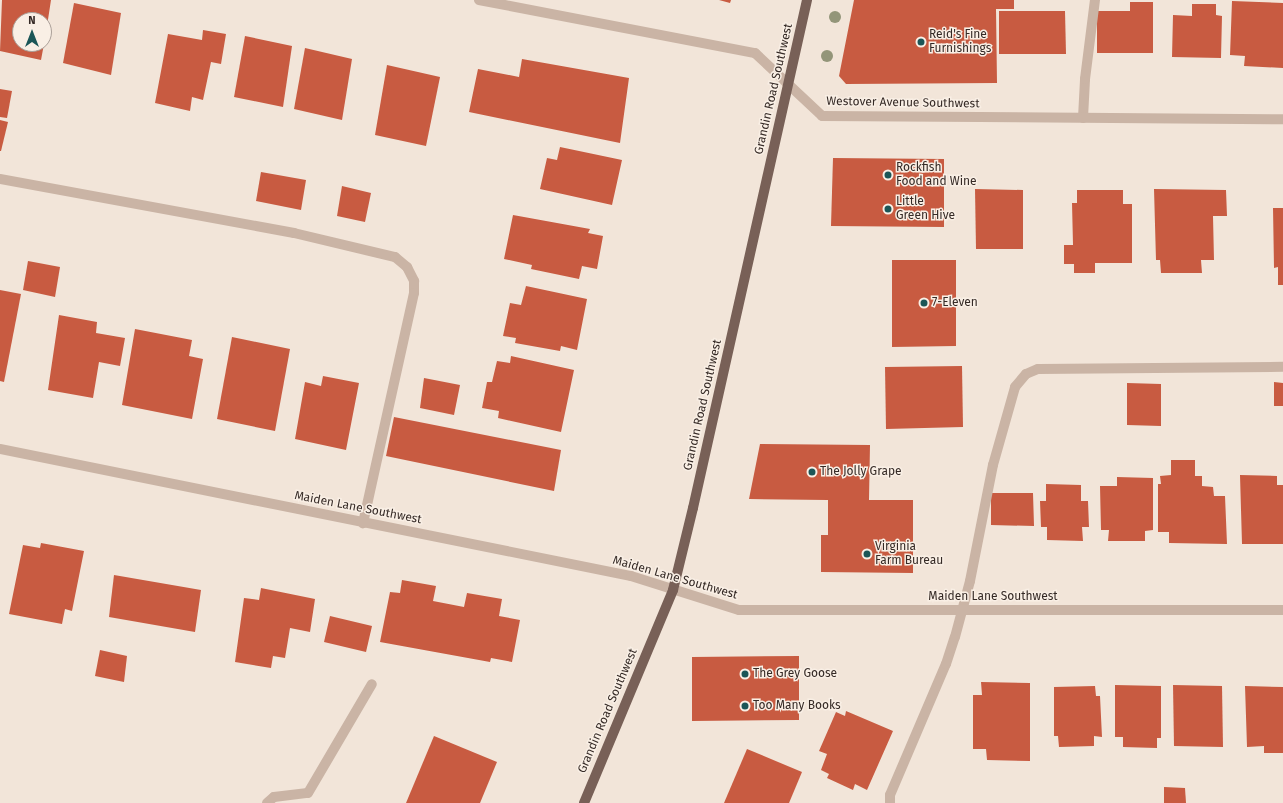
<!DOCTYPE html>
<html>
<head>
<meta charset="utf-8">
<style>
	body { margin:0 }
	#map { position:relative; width:1283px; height:803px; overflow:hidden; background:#f2e5d9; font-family:"Fira Sans",sans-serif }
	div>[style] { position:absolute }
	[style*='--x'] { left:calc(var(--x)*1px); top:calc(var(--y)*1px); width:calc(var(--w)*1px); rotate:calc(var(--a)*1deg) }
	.building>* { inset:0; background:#c85b41 }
	.service>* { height:10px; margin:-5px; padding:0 5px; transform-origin:5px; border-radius:5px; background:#cab4a5 }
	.minor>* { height:10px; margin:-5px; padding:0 5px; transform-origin:5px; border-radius:5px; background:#cab4a5 }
	.primary>* { height:10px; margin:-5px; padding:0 5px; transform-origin:5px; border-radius:5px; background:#786057 }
	.trees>* { width:12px; height:12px; margin:-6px; border-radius:50%; background:#939579 }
	.dots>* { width:11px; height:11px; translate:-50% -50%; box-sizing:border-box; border:2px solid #f9efe5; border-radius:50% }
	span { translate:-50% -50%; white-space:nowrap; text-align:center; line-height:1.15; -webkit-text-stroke:3px #f9efe5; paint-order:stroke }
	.poi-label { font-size:12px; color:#352a26 }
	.left { translate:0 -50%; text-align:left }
	.street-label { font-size:12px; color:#352a26 }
	.north { position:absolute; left:12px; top:12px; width:40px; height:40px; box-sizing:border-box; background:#f9efe5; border:1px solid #aba099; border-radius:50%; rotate:0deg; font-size:11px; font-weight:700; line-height:16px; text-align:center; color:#352a26 }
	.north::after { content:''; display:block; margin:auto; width:14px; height:18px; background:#1b5657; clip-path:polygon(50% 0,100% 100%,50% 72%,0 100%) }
</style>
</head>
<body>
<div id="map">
	<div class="building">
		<i style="clip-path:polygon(2px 0,51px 0,45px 39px,44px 20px,20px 20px,20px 44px,44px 44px,41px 60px,0 51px)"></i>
		<i style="clip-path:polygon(719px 0,731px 0,730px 3px)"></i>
		<i style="clip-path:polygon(854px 0,1014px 0,1014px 9px,996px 9px,997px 83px,846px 84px,839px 76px)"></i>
		<i style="clip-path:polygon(1232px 1px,1283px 3px,1283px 68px,1244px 66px,1245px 56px,1230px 55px)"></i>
		<i style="clip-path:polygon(1130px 2px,1153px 2px,1153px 53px,1097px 53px,1097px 11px,1130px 11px)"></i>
		<i style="clip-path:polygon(74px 3px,121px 13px,111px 75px,63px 63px)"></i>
		<i style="clip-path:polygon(1192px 4px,1216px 4px,1216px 15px,1222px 16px,1221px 58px,1172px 57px,1173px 15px,1192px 16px)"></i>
		<i style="clip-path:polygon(999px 11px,1065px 11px,1066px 54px,999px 54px)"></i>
		<i style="clip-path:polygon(203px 30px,226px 34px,221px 64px,211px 62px,203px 100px,192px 97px,190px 111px,155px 103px,168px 34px,202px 40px)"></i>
		<i style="clip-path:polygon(245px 36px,292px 46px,283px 107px,234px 97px)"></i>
		<i style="clip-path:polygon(305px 48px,352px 59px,342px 120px,294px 109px)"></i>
		<i style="clip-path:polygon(522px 59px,629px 78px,620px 143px,469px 112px,478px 69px,519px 77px)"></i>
		<i style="clip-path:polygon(387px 65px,440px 77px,426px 146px,375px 135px)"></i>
		<i style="clip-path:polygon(0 89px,12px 91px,7px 118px,0 117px)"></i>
		<i style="clip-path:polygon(0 120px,8px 122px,1px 151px,0 151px)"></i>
		<i style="clip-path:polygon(560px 147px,622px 160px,612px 205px,540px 189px,547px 158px,557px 160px)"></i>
		<i style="clip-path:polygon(833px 158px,944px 159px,944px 227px,831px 226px)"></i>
		<i style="clip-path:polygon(261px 172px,306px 180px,301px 210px,256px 201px)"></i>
		<i style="clip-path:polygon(342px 186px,371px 193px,365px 222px,337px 216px)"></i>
		<i style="clip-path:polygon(975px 189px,1023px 190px,1023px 249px,976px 249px)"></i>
		<i style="clip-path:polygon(1154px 189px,1226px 190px,1227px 216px,1213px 216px,1214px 260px,1201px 260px,1202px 273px,1161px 273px,1160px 260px,1156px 260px)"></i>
		<i style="clip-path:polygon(1077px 190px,1123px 190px,1123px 204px,1132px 204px,1132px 263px,1095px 263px,1095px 273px,1074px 273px,1074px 264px,1064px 264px,1064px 245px,1073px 245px,1072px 203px,1077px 203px)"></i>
		<i style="clip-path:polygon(1273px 208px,1283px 208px,1283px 285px,1278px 285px,1278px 267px,1274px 268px)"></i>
		<i style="clip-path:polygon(513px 215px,590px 229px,588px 233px,603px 236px,597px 269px,582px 266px,579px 279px,531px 269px,532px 265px,504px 259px)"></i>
		<i style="clip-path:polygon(892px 260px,956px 260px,956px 346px,892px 347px)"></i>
		<i style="clip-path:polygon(28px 261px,60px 267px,55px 297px,23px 290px)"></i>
		<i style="clip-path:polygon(526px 286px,587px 299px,577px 350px,561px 346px,560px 351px,515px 343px,516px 338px,503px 336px,510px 303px,521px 305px)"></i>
		<i style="clip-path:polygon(0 290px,21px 294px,4px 382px,0 381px)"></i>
		<i style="clip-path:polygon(59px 315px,97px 322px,96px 333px,125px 338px,120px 366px,99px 362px,93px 398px,48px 390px)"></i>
		<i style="clip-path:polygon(135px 329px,192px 340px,189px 356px,203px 359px,192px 419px,122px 405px)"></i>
		<i style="clip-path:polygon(232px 337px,290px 349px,275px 431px,217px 419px)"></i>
		<i style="clip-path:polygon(511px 356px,574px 370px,561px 432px,498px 418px,499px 411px,482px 408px,487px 382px,492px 382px,497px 361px,510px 363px)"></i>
		<i style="clip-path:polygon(962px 366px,963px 427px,886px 429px,885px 367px)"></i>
		<i style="clip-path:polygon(323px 376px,359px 383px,346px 450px,295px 439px,305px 382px,321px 386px)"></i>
		<i style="clip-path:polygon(424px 378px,460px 385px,454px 415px,420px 408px)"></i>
		<i style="clip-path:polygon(1274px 382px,1283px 383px,1283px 406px,1274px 406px)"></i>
		<i style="clip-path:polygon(1127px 383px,1161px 384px,1161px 426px,1127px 425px)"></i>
		<i style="clip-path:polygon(394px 417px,561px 450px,554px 491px,386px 456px)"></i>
		<i style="clip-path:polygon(760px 444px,870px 445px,869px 500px,913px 500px,913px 573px,821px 572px,821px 535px,828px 535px,828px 500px,749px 499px)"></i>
		<i style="clip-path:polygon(1171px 460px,1195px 460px,1195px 476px,1202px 476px,1202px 486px,1213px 487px,1214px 496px,1225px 496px,1227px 544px,1169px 543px,1169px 532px,1158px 532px,1158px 484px,1161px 484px,1160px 476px,1171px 475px)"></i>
		<i style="clip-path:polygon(1240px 475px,1277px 476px,1277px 485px,1283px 485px,1283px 544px,1242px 544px)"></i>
		<i style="clip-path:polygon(1117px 477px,1153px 478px,1153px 530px,1145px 531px,1145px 541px,1108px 541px,1109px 530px,1101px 530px,1100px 486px,1117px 486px)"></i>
		<i style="clip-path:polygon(1046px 484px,1081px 485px,1081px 501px,1088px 501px,1089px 527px,1082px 527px,1083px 541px,1047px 540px,1047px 527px,1041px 527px,1040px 501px,1046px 501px)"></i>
		<i style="clip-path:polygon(991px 493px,1033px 493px,1034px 526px,991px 525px)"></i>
		<i style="clip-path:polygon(41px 543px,84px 551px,72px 611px,65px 609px,62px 624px,9px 614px,23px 545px,40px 548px)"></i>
		<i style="clip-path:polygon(114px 575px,201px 590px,195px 632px,109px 617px)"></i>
		<i style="clip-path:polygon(402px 580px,436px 586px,433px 601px,464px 607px,467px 593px,502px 599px,499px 616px,520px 620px,512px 662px,491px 658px,490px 662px,380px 642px,390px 592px,400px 593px)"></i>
		<i style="clip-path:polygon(261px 588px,315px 599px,310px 632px,290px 628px,285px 658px,273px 656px,271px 668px,235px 662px,244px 598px,259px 600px)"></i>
		<i style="clip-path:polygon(330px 616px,372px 626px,366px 652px,324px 642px)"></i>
		<i style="clip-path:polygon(100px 650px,127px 656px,124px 682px,95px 676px)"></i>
		<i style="clip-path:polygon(799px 656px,799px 720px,692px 721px,692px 657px)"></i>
		<i style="clip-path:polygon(981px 682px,1030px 683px,1030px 761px,987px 760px,986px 749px,973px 749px,973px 695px,982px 695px)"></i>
		<i style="clip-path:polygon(1115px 685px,1161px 686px,1161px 738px,1157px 738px,1157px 748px,1123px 747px,1123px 737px,1115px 737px)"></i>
		<i style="clip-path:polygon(1173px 685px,1222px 686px,1223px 747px,1174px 746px)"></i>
		<i style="clip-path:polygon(1095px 686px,1096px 696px,1100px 696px,1102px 737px,1094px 736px,1094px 746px,1059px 747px,1058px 736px,1054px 736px,1054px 687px)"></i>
		<i style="clip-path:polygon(1245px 686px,1283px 687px,1283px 753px,1264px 753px,1264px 746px,1247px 747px)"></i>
		<i style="clip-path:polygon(846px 711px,893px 731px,867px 790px,855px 784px,853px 790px,827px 778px,829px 774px,821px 770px,827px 754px,819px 751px,836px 712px,845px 716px)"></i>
		<i style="clip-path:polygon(434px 736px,497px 762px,480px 803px,406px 803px)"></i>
		<i style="clip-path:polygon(747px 749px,802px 772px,789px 803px,724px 803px)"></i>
		<i style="clip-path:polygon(1164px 787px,1185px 788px,1186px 803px,1164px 803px)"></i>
	</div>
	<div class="service">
		<i style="--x:1083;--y:118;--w:39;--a:-87"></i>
		<i style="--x:1085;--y:79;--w:80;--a:-82.8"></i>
		<i style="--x:0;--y:179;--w:299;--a:10.4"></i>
		<i style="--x:294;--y:233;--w:104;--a:13.4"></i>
		<i style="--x:395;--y:257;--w:16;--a:40"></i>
		<i style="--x:407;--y:267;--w:16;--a:63"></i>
		<i style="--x:414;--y:281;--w:12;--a:90"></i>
		<i style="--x:414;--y:293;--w:236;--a:102.5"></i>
		<i style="--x:267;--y:803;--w:9;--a:-41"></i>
		<i style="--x:274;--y:797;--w:34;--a:-7"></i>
		<i style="--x:308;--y:793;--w:126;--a:-59.6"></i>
		<i style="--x:890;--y:803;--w:8;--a:-90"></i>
		<i style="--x:890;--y:795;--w:142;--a:-66.9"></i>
		<i style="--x:946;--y:664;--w:28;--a:-72"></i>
		<i style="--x:955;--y:637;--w:58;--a:-75"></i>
		<i style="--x:970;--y:581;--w:118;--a:-78.8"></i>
		<i style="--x:993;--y:465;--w:81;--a:-74.2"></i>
		<i style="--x:1015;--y:387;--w:17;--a:-50"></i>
		<i style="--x:1026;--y:374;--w:13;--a:-23"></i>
		<i style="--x:1038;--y:369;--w:245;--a:-0.5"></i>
	</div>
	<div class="minor">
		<i style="--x:479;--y:0;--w:281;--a:10.9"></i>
		<i style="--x:755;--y:53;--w:92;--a:43.2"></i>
		<i style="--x:822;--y:116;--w:461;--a:0.4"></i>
		<i style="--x:0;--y:449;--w:644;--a:11.38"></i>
		<i style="--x:631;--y:576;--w:113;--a:17.5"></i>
		<i style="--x:739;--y:610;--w:544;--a:0"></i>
	</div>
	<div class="primary">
		<i style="--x:584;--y:803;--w:231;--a:-67.3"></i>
		<i style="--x:673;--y:590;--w:84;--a:-76.3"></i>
		<i style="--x:693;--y:508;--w:521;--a:-77.35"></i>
	</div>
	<div class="trees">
		<i style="left:835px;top:17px"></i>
		<i style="left:827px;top:56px"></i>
	</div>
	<div class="dots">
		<i style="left:921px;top:42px;background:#1b5657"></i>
		<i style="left:888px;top:175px;background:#1b5657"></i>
		<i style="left:888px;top:209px;background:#1b5657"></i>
		<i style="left:924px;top:303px;background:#1b5657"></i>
		<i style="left:812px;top:472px;background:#1b5657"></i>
		<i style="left:867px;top:554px;background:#1b5657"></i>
		<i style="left:745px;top:674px;background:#1b5657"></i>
		<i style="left:745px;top:706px;background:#1b5657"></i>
	</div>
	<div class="poi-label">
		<span class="left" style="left:929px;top:42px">Reid's Fine<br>Furnishings</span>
		<span class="left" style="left:896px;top:175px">Rockfish<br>Food and Wine</span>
		<span class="left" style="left:896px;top:209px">Little<br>Green Hive</span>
		<span class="left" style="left:932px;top:303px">7-Eleven</span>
		<span class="left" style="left:820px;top:472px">The Jolly Grape</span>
		<span class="left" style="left:875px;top:554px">Virginia<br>Farm Bureau</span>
		<span class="left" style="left:753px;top:674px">The Grey Goose</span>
		<span class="left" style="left:753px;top:706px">Too Many Books</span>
	</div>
	<div class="street-label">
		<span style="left:774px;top:89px;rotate:-77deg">Grandin Road Southwest</span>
		<span style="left:903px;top:103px;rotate:1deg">Westover Avenue Southwest</span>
		<span style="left:703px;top:405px;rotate:-77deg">Grandin Road Southwest</span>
		<span style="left:358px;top:508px;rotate:11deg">Maiden Lane Southwest</span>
		<span style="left:675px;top:578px;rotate:16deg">Maiden Lane Southwest</span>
		<span style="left:993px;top:597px">Maiden Lane Southwest</span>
		<span style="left:608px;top:711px;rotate:-67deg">Grandin Road Southwest</span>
	</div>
	<div class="north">N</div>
</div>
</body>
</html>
